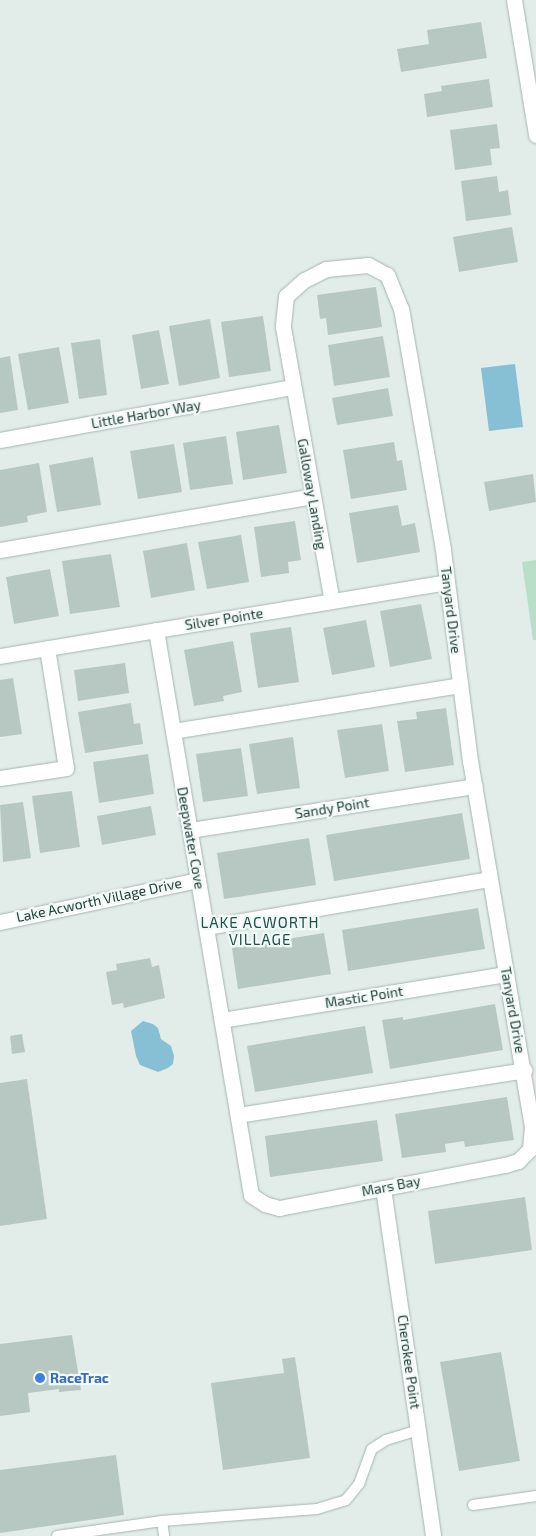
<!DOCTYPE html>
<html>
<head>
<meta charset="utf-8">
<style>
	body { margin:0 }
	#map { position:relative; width:536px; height:1536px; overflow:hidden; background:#e2ede9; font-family:"Exo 2",sans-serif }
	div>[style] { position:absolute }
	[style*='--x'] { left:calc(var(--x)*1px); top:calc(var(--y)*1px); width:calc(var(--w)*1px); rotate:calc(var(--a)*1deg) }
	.green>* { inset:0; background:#badfc8 }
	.water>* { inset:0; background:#87c0d4 }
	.building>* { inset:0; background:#b7c8c3 }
	.roads { filter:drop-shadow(0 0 1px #a4b5b1) drop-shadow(0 0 1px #a4b5b1) }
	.lane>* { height:10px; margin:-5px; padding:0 5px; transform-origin:5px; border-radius:5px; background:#fff }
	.street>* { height:15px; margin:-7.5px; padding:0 7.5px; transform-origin:7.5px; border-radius:7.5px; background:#fff }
	.dots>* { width:14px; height:14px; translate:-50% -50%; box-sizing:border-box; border:2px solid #f3f9f7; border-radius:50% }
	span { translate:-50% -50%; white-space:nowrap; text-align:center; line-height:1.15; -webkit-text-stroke:4.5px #f3f9f7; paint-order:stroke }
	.street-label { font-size:14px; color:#213f3a }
	.shop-label { font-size:14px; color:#366cbe; font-weight:700 }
	.left { translate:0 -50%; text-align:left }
	.neighbourhood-label { font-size:15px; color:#1c524b; letter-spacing:1px }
</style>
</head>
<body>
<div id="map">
	<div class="green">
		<i style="clip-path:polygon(536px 560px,536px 640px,533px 640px,522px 562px)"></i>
	</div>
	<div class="water">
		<i style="clip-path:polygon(515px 364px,523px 427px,489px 431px,481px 368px)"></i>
		<i style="clip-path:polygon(143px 1021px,153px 1024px,158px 1028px,161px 1039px,171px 1046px,174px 1056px,173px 1064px,168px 1068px,158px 1072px,140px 1065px,136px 1056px,131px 1031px)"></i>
	</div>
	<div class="building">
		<i style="clip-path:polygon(481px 22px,487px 58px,401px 72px,397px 49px,429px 44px,427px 30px)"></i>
		<i style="clip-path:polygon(489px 79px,493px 107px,427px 117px,424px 94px,442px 91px,441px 86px)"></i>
		<i style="clip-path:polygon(497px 124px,500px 148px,490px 149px,492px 165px,455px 170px,450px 130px)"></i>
		<i style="clip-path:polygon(497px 176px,499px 192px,508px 190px,511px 215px,466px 221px,461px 181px)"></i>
		<i style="clip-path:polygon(512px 227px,518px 262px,459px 272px,453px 237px)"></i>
		<i style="clip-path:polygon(376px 287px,382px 327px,328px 335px,326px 318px,320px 319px,317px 295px)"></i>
		<i style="clip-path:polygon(263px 316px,271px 371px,229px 377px,221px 322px)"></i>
		<i style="clip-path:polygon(210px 319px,220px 378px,179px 386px,169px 326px)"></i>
		<i style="clip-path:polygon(159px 330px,169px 384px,141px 389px,132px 335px)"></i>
		<i style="clip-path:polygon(383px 336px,390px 377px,334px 386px,328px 345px)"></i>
		<i style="clip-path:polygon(100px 339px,107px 395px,79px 399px,71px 343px)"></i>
		<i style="clip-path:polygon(59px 347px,69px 403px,28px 410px,18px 354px)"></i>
		<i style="clip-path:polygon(10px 356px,18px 410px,0 413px,0 358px)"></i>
		<i style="clip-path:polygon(388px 388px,393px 416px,337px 425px,332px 398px)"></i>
		<i style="clip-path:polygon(279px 425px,287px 473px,243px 480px,236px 432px)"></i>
		<i style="clip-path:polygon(226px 436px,233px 484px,190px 490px,183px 443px)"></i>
		<i style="clip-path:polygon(394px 442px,397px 461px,402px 460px,407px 490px,351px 499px,343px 450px)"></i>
		<i style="clip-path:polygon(174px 444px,182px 492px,138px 499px,130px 451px)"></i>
		<i style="clip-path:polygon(93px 457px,101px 505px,57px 512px,49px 465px)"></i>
		<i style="clip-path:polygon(39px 463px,47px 512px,27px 516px,28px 522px,0 527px,0 470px)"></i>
		<i style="clip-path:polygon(533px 474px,536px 502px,489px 511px,484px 482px)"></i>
		<i style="clip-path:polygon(398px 505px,402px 526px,415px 523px,420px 552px,357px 563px,349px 513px)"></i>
		<i style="clip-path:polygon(295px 521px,301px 560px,288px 562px,289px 573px,261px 577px,254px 527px)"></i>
		<i style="clip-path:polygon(241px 535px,249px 582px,207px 589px,198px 542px)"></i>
		<i style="clip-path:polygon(187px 543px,195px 590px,151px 598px,143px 551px)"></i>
		<i style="clip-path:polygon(111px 554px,120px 607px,70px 614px,62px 561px)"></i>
		<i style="clip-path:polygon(50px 569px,59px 616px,14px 624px,6px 577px)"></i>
		<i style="clip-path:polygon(421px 604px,432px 659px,390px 667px,380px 611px)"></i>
		<i style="clip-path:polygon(366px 620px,375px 667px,332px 675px,323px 628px)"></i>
		<i style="clip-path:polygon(291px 627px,299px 682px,258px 688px,250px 633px)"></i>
		<i style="clip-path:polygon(233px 641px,242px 692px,223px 696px,224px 701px,194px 706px,184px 650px)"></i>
		<i style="clip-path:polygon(125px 663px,129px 693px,78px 701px,74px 670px)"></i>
		<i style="clip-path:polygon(13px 678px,22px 734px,0 737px,0 680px)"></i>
		<i style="clip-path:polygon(131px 703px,134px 724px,140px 723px,143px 744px,85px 753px,78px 712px)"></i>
		<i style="clip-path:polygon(446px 708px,454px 765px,405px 772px,397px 721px,417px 719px,416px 712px)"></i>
		<i style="clip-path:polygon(382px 724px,389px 771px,345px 778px,337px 730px)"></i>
		<i style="clip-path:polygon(293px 737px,300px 788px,257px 794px,249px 744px)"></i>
		<i style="clip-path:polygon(241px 748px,248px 796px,203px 802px,196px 754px)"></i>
		<i style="clip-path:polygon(148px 754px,154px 794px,99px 803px,93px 762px)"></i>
		<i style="clip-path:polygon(72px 791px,80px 847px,40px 853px,32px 796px)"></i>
		<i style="clip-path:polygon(23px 802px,31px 858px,3px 862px,0 805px)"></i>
		<i style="clip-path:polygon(151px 806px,156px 835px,102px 845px,97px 816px)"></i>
		<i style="clip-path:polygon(462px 813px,470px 859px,334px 881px,326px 835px)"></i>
		<i style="clip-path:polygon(309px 838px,316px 885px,224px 899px,217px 853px)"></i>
		<i style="clip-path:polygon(478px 908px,485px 949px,348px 971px,342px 930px)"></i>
		<i style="clip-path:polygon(324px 933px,331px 974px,238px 989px,232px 948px)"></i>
		<i style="clip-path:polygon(150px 958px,152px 967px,159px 965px,165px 998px,124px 1008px,123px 1003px,112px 1005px,106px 972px,117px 970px,116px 964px)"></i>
		<i style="clip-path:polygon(495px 1004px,503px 1050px,390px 1069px,382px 1020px,403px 1017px,403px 1020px)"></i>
		<i style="clip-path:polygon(365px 1026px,373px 1073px,255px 1092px,247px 1046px)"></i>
		<i style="clip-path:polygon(22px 1034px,25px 1052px,12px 1054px,10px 1036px)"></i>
		<i style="clip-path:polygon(27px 1079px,47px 1219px,0 1226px,0 1083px)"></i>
		<i style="clip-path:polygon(507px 1097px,514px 1140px,465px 1147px,464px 1141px,445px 1144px,446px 1152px,402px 1158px,395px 1114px)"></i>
		<i style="clip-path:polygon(377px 1120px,383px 1161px,270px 1177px,265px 1136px)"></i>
		<i style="clip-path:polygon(525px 1197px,532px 1250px,435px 1264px,428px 1211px)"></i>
		<i style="clip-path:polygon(72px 1335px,81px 1390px,59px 1392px,59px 1389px,28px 1393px,30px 1412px,0 1416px,0 1344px)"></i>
		<i style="clip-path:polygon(501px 1352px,520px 1461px,459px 1471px,440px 1362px)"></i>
		<i style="clip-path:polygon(295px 1357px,310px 1458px,223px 1470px,211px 1383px,284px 1373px,282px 1359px)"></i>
		<i style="clip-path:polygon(116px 1455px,124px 1515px,0 1533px,0 1470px)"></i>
	</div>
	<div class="roads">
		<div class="lane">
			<i style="--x:473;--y:1505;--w:64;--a:-8.1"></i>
			<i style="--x:162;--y:1521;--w:155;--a:-4.4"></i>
			<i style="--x:317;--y:1509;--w:30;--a:-17"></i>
			<i style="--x:346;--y:1500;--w:21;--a:-51"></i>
			<i style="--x:359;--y:1484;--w:37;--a:-70"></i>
			<i style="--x:372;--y:1449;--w:17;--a:-33"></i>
			<i style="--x:386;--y:1440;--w:34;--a:-17"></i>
			<i style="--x:57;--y:1536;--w:106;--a:-8.1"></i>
			<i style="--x:162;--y:1521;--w:15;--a:82"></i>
		</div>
		<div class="street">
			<i style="--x:514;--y:0;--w:137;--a:80.7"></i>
			<i style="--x:0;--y:440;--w:297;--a:-10.3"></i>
			<i style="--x:0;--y:550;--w:317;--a:-9.8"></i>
			<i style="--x:156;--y:630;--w:573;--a:80.46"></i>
			<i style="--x:251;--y:1195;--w:17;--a:33"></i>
			<i style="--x:265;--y:1204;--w:15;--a:16"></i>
			<i style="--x:279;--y:1208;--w:230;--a:-10.8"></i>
			<i style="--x:505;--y:1165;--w:14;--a:-17"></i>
			<i style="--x:518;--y:1161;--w:17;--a:-45"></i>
			<i style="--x:530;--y:1149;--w:22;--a:-85"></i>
			<i style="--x:532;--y:1127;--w:371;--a:-99.6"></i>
			<i style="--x:470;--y:761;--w:214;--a:-97.3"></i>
			<i style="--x:443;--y:549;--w:244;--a:-99.9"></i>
			<i style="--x:401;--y:309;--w:37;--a:-112"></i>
			<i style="--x:387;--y:275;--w:21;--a:-152"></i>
			<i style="--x:368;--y:265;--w:42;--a:174.6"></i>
			<i style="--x:326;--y:269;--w:25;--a:153"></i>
			<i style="--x:304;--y:280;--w:24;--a:138"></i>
			<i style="--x:286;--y:296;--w:31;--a:96"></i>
			<i style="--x:283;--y:327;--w:278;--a:79.9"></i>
			<i style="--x:0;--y:656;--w:453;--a:-9.4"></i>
			<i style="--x:173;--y:731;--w:291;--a:-9.1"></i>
			<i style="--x:0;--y:778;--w:67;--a:-8.6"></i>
			<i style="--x:66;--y:768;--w:121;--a:-99"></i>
			<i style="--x:190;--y:830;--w:288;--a:-8.8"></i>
			<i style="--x:0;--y:922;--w:202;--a:-12"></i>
			<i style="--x:206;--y:927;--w:288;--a:-9.6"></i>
			<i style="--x:222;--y:1020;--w:288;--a:-9.2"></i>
			<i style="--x:238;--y:1115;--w:290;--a:-8.9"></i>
			<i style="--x:383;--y:1188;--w:352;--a:81.8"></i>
		</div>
	</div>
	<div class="dots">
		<i style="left:40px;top:1378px;background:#3f7fe0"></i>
	</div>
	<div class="street-label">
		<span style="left:146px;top:414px;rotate:-10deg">Little Harbor Way</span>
		<span style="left:312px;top:494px;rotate:80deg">Galloway Landing</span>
		<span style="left:451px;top:610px;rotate:83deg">Tanyard Drive</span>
		<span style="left:224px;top:619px;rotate:-9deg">Silver Pointe</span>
		<span style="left:332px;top:808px;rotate:-9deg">Sandy Point</span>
		<span style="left:191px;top:838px;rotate:80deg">Deepwater Cove</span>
		<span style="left:99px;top:900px;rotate:-12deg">Lake Acworth Village Drive</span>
		<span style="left:364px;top:997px;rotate:-9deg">Mastic Point</span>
		<span style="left:513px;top:1010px;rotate:80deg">Tanyard Drive</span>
		<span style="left:391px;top:1186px;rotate:-11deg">Mars Bay</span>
		<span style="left:409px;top:1362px;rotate:82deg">Cherokee Point</span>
	</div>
	<div class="shop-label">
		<span class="left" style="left:50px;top:1378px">RaceTrac</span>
	</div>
	<div class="neighbourhood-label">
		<span style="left:260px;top:931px">LAKE ACWORTH<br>VILLAGE</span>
	</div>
</div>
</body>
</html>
